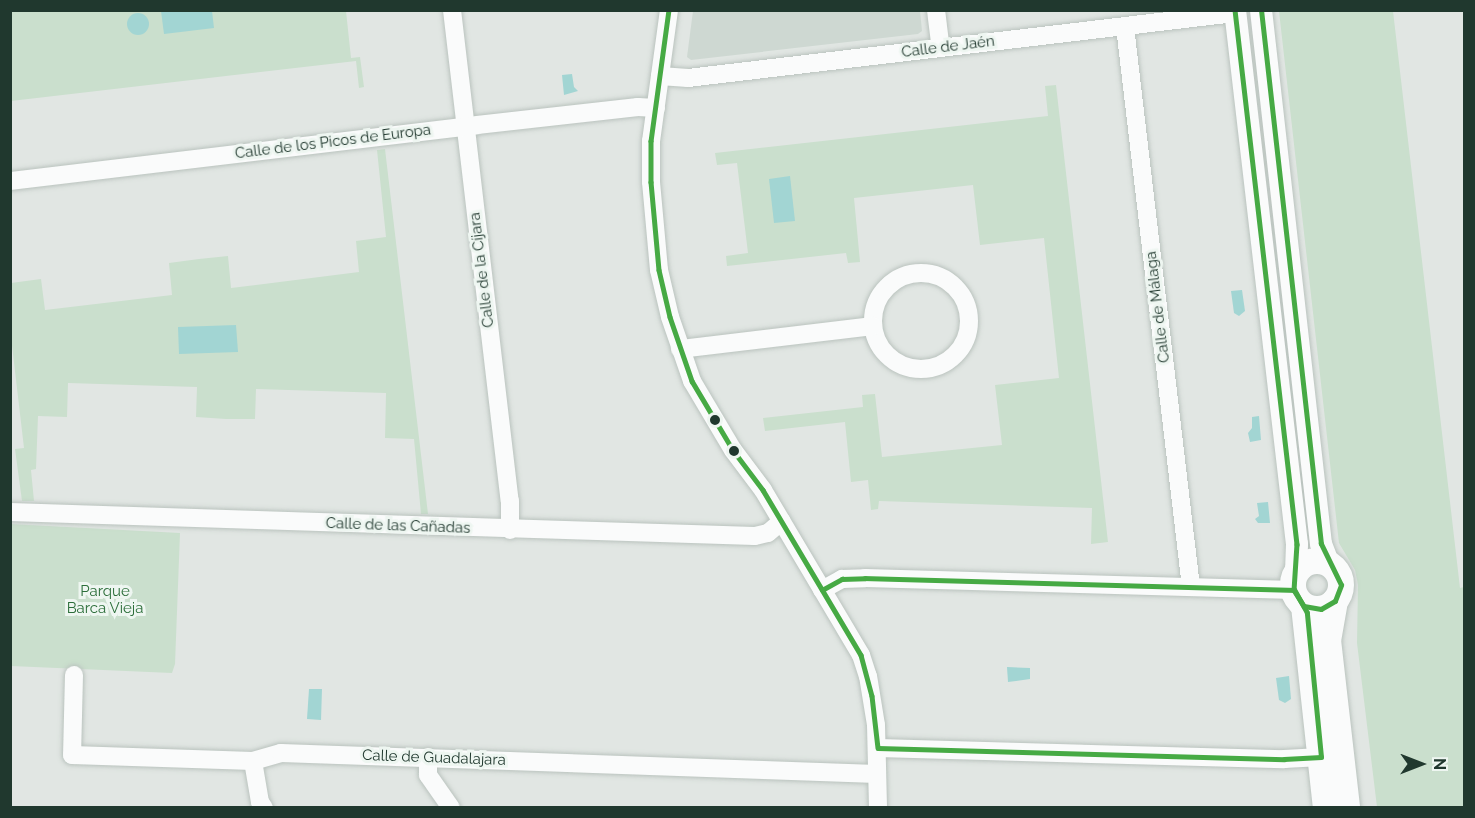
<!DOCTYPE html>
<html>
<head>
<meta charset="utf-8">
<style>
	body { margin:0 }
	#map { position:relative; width:1475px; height:818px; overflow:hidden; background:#e1e6e3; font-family:Raleway,sans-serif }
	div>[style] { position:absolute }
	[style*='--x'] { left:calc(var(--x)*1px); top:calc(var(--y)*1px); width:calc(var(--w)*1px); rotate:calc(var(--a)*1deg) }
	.built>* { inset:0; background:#ced8d2 }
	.green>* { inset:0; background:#cadfcd }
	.water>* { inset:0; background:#a2d5d3 }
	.round { border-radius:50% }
	.roads { filter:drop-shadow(0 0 2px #bac3be) drop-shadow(0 0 2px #bac3be) }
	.minor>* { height:18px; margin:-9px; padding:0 9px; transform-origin:9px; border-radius:9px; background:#fafbfb }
	.minor>.ring { margin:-9px; padding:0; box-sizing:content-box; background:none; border:18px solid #fafbfb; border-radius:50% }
	.tertiary>* { height:22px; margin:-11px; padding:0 11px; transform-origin:11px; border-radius:11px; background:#fafbfb }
	.secondary>* { height:26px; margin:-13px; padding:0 13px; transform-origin:13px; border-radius:13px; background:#fafbfb }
	.secondary>.ring { margin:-13px; padding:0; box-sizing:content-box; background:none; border:26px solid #fafbfb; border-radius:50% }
	.bus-1>* { height:4.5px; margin:-2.25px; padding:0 2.25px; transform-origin:2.25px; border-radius:2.25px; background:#46aa44 }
	.dots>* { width:16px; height:16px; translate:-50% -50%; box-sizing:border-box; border:3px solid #eef6f1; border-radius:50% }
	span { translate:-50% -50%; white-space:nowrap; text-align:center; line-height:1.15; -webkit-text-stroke:6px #eef6f1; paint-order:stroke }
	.street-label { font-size:15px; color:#20382e }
	.park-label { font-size:15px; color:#2c6e3a }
	.frame { position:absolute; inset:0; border:12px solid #20382e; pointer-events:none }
	.north { position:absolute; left:1391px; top:734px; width:60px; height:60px; -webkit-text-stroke:4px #eef6f1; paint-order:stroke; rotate:90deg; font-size:16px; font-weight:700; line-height:24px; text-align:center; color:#20382e }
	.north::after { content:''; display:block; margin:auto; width:21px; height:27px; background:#20382e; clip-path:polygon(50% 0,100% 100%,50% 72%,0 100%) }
</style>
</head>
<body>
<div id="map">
	<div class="built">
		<i style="clip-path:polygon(693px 11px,920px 11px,922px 31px,918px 34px,691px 60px,687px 57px)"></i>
	</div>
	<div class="green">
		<i style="clip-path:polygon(10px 11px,346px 11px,351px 58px,360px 57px,364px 87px,359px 88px,356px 61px,11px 101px)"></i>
		<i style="clip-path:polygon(1279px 11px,1393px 11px,1460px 588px,1464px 587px,1464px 807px,1377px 807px,1357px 643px,1358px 585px,1355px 570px,1339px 543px)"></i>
		<i style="clip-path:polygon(1056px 85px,1108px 542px,1091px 544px,1092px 508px,879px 501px,878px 509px,871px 510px,868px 480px,851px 482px,845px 422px,765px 431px,763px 418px,863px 407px,862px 395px,875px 394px,882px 457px,1002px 445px,995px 385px,1059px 378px,1044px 238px,980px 245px,973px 185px,854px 198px,860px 262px,848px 263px,846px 253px,727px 266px,726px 256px,748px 253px,737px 163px,717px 165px,715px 153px,1048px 116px,1045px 86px)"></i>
		<i style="clip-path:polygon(385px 149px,428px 514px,421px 514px,414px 439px,385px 438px,386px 393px,256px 389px,255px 419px,226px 419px,196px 417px,197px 387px,68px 383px,67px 417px,38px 416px,36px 469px,31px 470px,34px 501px,22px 501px,15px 449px,24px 448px,11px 337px,10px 280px,11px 283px,41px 279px,45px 310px,172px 295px,169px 263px,199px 259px,228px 256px,231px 288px,359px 272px,356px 241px,386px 237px,377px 150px)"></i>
		<i style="clip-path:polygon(10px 524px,180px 533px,175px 664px,172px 673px,11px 666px)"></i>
	</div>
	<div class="water">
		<i style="clip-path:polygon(161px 11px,212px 11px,214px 28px,164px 34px)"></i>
		<i class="round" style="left:127px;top:13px;width:22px;height:22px"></i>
		<i style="clip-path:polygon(572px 74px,574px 87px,578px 91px,564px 95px,562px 75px)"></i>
		<i style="clip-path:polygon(790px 176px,795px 221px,774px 223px,769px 179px)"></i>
		<i style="clip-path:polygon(1242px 290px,1245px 311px,1239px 316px,1234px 313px,1231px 291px)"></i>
		<i style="clip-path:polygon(236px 325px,238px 352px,179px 354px,178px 327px)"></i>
		<i style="clip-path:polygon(1259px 416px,1261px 440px,1250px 442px,1248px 433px,1252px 428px,1252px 417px)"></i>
		<i style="clip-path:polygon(1268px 502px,1270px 523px,1258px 523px,1255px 519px,1259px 516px,1257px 503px)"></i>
		<i style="clip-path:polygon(1007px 667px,1030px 668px,1030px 679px,1008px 682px)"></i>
		<i style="clip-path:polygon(1289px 676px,1291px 699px,1285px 703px,1279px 700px,1276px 678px)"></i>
		<i style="clip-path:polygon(309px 689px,322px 689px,321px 720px,307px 719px)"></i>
	</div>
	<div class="roads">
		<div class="minor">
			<i style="--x:452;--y:10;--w:494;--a:83.3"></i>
			<i style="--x:510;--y:501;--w:29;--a:90"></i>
			<i style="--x:669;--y:10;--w:132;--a:97.8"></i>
			<i style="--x:651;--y:141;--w:41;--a:90"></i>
			<i style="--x:651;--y:182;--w:88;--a:84.8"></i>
			<i style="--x:659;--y:270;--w:48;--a:76.8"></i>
			<i style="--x:670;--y:317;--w:68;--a:71"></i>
			<i style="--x:692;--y:381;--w:80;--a:59.3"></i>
			<i style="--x:733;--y:450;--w:50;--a:53.1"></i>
			<i style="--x:763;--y:490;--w:192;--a:59.3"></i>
			<i style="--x:861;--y:655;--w:22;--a:72"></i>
			<i style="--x:868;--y:676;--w:50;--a:80.7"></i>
			<i style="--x:876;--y:725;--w:83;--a:88.6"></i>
			<i style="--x:936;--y:10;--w:38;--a:83"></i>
			<i style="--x:1125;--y:27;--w:564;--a:83.28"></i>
			<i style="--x:660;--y:76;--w:28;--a:4"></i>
			<i style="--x:688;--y:78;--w:551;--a:-6.78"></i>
			<i style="--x:10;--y:181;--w:470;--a:-6.8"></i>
			<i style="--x:477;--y:125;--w:162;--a:-6.4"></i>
			<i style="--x:638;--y:107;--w:18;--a:3"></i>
			<i class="ring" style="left:873px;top:273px;width:78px;height:78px"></i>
			<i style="--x:680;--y:349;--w:194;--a:-6.8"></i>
			<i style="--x:10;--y:512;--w:745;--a:1.85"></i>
			<i style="--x:755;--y:536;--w:13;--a:-13"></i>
			<i style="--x:768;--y:533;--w:18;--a:-41"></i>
			<i style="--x:822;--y:590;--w:23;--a:-29"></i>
			<i style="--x:842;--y:579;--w:23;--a:-2"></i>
			<i style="--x:865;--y:578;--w:429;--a:1.6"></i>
			<i style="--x:74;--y:675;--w:80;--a:91.4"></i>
			<i style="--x:72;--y:755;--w:181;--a:1.9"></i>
			<i style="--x:253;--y:761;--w:29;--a:-16"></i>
			<i style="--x:281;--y:753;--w:596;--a:2.02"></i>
			<i style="--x:878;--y:748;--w:406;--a:1.6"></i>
			<i style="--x:1284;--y:759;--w:37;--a:-3"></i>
			<i style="--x:428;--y:757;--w:18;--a:90"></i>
			<i style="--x:428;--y:775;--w:40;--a:55.1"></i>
			<i style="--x:253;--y:761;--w:42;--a:80.3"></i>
			<i style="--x:260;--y:802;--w:7;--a:56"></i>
		</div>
		<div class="tertiary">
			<i style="--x:1235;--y:10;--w:538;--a:83.38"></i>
			<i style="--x:1297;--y:544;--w:29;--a:92"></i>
			<i style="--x:1261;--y:10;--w:537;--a:83.59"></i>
			<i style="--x:1321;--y:544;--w:22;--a:69"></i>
		</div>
		<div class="secondary">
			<i class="ring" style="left:1293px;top:561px;width:22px;height:22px"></i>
			<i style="--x:1335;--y:601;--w:40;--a:100"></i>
			<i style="--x:1328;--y:640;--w:169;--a:83.5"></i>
			<i style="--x:1304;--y:606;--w:203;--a:83.8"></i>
		</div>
	</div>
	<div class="bus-1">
		<i style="--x:669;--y:10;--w:132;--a:97.8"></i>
		<i style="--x:651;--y:141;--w:41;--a:90"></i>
		<i style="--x:651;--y:182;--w:88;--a:84.8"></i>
		<i style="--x:659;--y:270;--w:48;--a:76.8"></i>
		<i style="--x:670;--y:317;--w:68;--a:71"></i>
		<i style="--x:692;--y:381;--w:80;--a:59.3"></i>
		<i style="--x:733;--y:450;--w:50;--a:53.1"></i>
		<i style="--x:763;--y:490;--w:192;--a:59.3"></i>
		<i style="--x:861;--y:655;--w:42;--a:75"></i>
		<i style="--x:872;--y:696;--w:52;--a:83.4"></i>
		<i style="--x:878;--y:748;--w:406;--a:1.6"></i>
		<i style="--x:1284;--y:759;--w:37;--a:-3"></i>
		<i style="--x:1321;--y:757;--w:145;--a:-95.6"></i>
		<i style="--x:1307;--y:613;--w:26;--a:-119"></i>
		<i style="--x:1235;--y:10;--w:538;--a:83.38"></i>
		<i style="--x:1297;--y:544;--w:46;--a:93.7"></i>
		<i style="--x:1294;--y:590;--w:19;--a:58"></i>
		<i style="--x:1304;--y:606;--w:17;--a:10"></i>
		<i style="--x:1321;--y:609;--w:16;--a:-30"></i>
		<i style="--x:1335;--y:601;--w:17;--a:-69"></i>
		<i style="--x:1341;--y:585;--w:46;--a:-116"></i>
		<i style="--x:1321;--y:544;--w:537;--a:-96.41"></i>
		<i style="--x:822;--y:590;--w:23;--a:-29"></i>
		<i style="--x:842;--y:579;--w:23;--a:-2"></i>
		<i style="--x:865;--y:578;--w:429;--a:1.6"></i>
	</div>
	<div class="dots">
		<i style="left:715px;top:420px;background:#20382e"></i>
		<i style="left:734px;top:451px;background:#20382e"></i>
	</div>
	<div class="street-label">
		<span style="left:948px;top:47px;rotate:-7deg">Calle de Jaén</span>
		<span style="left:333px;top:142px;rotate:-7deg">Calle de los Picos de Europa</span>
		<span style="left:482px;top:270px;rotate:-97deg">Calle de la Cíjara</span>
		<span style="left:1158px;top:307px;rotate:-97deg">Calle de Málaga</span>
		<span style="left:398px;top:526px;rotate:2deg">Calle de las Cañadas</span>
		<span style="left:434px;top:758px;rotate:2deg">Calle de Guadalajara</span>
	</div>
	<div class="park-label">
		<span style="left:105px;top:600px">Parque<br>Barca Vieja</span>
	</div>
	<div class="frame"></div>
	<div class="north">N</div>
</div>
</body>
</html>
